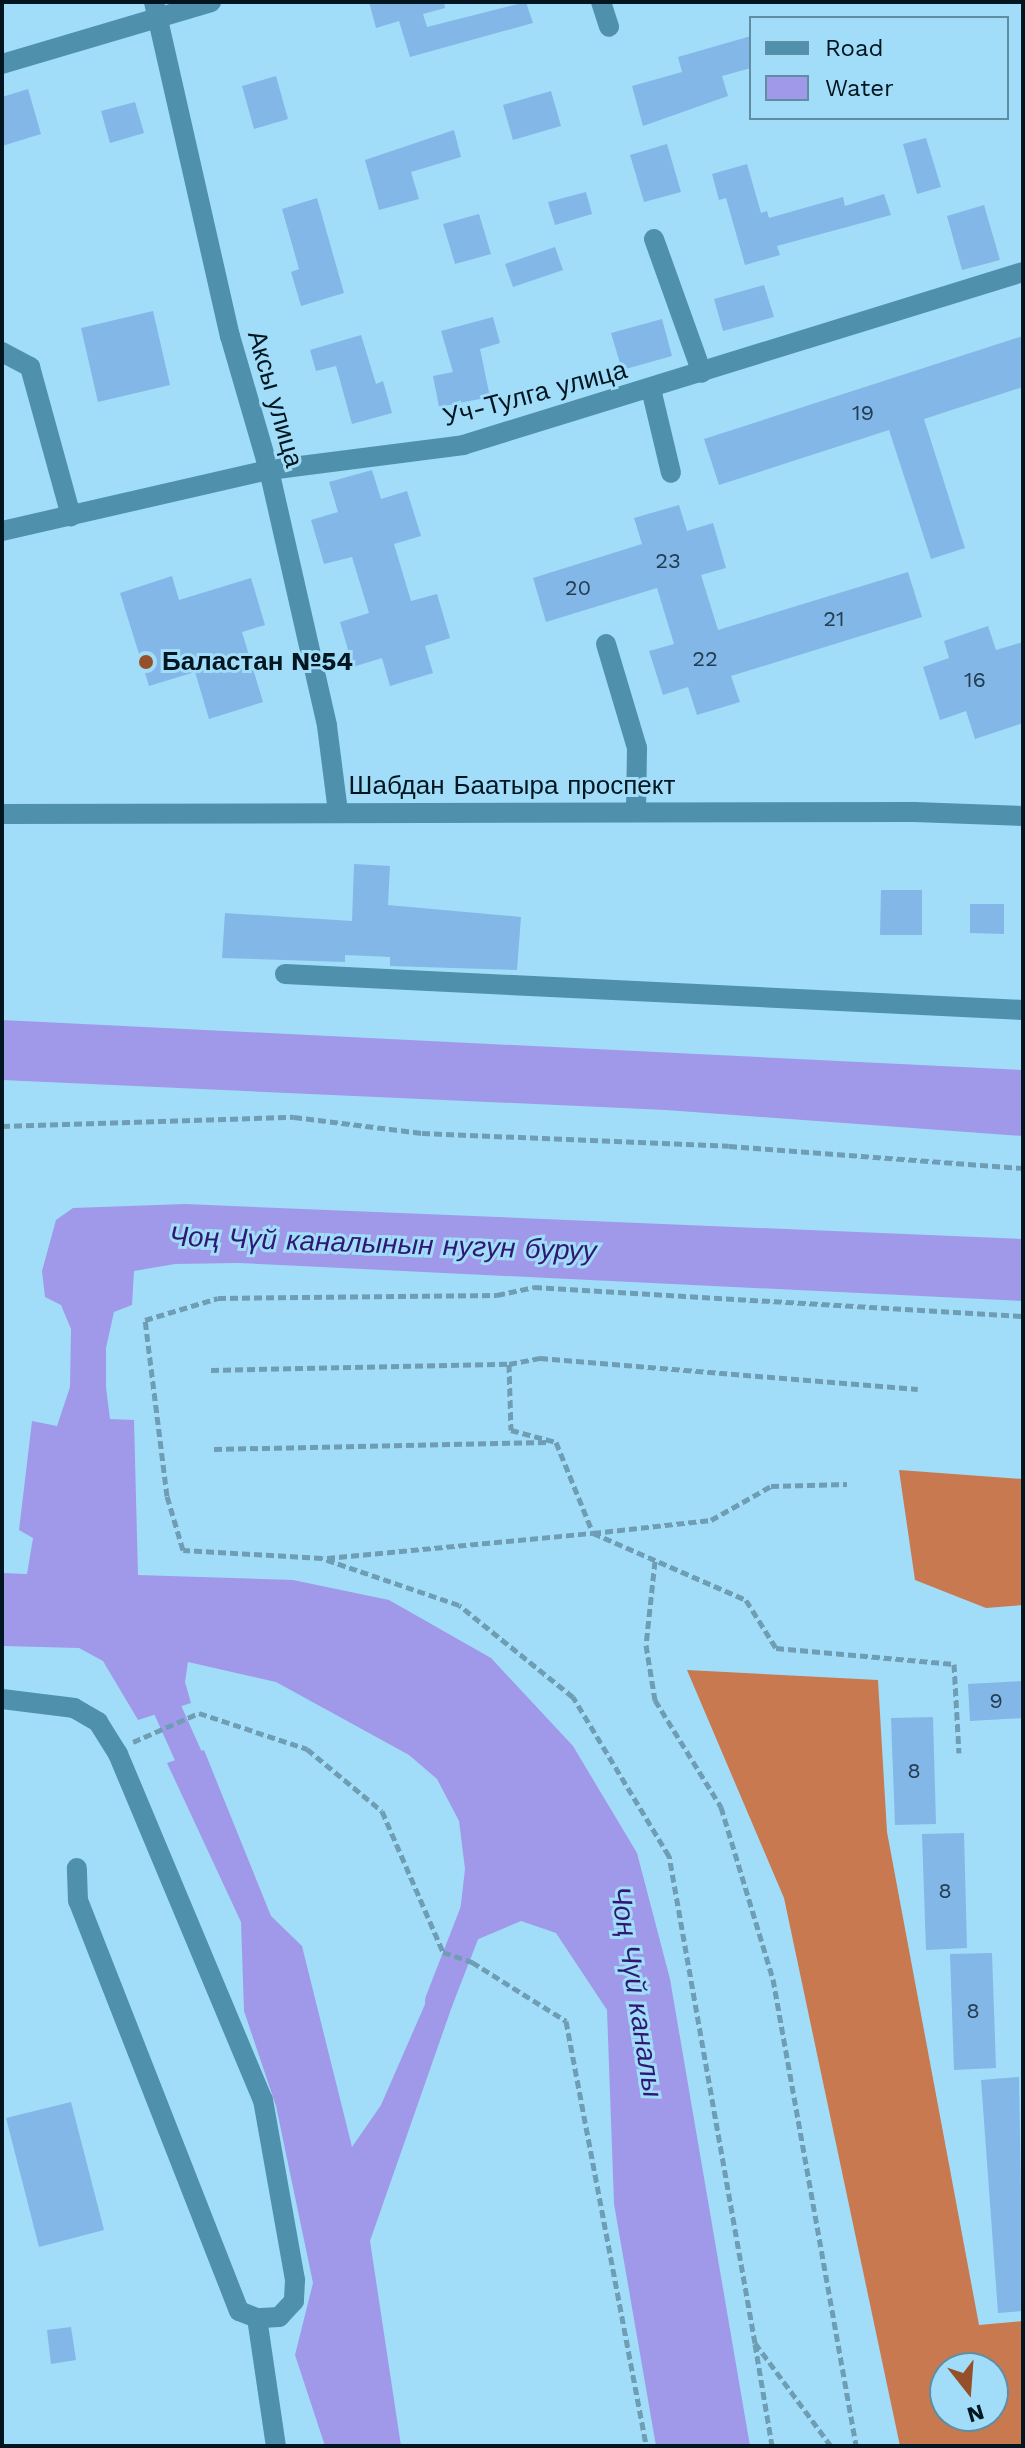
<!DOCTYPE html>
<html>
<head>
<meta charset="utf-8">
<style>
	body { margin:0 }
	#map { position:relative; width:1025px; height:2448px; overflow:hidden; background:#a1ddf8; font-family:"Work Sans",sans-serif }
	div>[style] { position:absolute }
	[style*='--x'] { left:calc(var(--x)*1px); top:calc(var(--y)*1px); width:calc(var(--w)*1px); rotate:calc(var(--a)*1deg) }
	.forest>* { inset:0; background:#c9794f }
	.water>* { inset:0; background:#a099e9 }
	.canal>* { height:28px; margin:-14px; padding:0 14px; transform-origin:14px; border-radius:14px; background:#a099e9 }
	.building>* { inset:0; background:#83b7e7 }
	.path>* { height:5px; margin-top:-2.5px; transform-origin:0; background:repeating-linear-gradient(90deg,#6f9eb4 0 8px,transparent 0 12px) }
	.minor>* { height:20px; margin:-10px; padding:0 10px; transform-origin:10px; border-radius:10px; background:#4f90ac }
	.dots>* { width:22px; height:22px; translate:-50% -50%; box-sizing:border-box; border:4px solid #a1ddf8; border-radius:50% }
	span { translate:-50% -50%; white-space:nowrap; text-align:center; line-height:1.15; -webkit-text-stroke:6px #a1ddf8; paint-order:stroke }
	.number-label { font-size:22px; color:#223e52 }
	.number-label span { -webkit-text-stroke-width:0 }
	.street-label { font-size:26px; color:#011620 }
	.poi-label { font-size:26px; color:#011620; font-weight:700 }
	.left { translate:0 -50%; text-align:left }
	.water-label { font-size:28px; color:#311774; font-style:italic }
	.frame { position:absolute; inset:0; border:4px solid #011620; pointer-events:none }
	.legend { position:absolute; left:749px; top:16px; width:260px; height:104px; box-sizing:border-box; background:#a1ddf8; border:2px solid #618da2; margin:0; padding:10px 14px; list-style:none; font-size:24px; color:#011620 }
	.legend li { display:flex; align-items:center; gap:16px; height:40px }
	.legend b { width:40px; border:2px solid #618da2 }
	.north { position:absolute; left:929px; top:2352px; width:80px; height:80px; box-sizing:border-box; background:#a1ddf8; border:2px solid #618da2; border-radius:50%; rotate:163deg; font-size:22px; font-weight:700; line-height:32px; text-align:center; color:#011620 }
	.north::after { content:''; display:block; margin:auto; width:28px; height:36px; background:#965029; clip-path:polygon(50% 0,100% 100%,50% 72%,0 100%) }
</style>
</head>
<body>
<div id="map">
	<div class="forest">
		<i style="clip-path:polygon(899px 1470px,1023px 1479px,1023px 1605px,986px 1608px,915px 1580px)"></i>
		<i style="clip-path:polygon(evenodd,687px 1670px,878px 1680px,887px 1832px,979px 2325px,1023px 2321px,1023px 2446px,900px 2446px,784px 1898px,687px 1670px,945px 2368px,993px 2368px,993px 2416px,945px 2416px,945px 2368px)"></i>
	</div>
	<div class="water">
		<i style="clip-path:polygon(2px 1020px,1023px 1070px,1023px 1136px,666px 1110px,2px 1080px)"></i>
		<i style="clip-path:polygon(185px 1204px,1023px 1239px,1023px 1301px,238px 1263px,175px 1264px,134px 1271px,132px 1305px,114px 1312px,106px 1348px,106px 1387px,110px 1419px,134px 1420px,138px 1575px,293px 1580px,389px 1600px,491px 1658px,573px 1746px,637px 1853px,670px 1979px,750px 2446px,656px 2446px,614px 2204px,607px 2010px,556px 1933px,521px 1921px,469px 1943px,457px 1938px,465px 1869px,459px 1821px,437px 1779px,409px 1755px,276px 1682px,188px 1662px,185px 1682px,191px 1703px,138px 1720px,103px 1661px,79px 1648px,2px 1646px,2px 1573px,27px 1574px,33px 1538px,19px 1530px,32px 1421px,57px 1426px,70px 1387px,71px 1329px,61px 1305px,45px 1297px,42px 1271px,56px 1220px,73px 1208px)"></i>
		<i style="clip-path:polygon(204px 1750px,271px 1916px,302px 1946px,352px 2147px,381px 2105px,443px 1963px,464px 1972px,370px 2241px,401px 2446px,325px 2446px,295px 2355px,313px 2283px,276px 2106px,244px 2011px,241px 1922px,167px 1763px)"></i>
	</div>
	<div class="canal">
		<i style="--x:153;--y:1677;--w:123;--a:65.9"></i>
		<i style="--x:439;--y:2001;--w:102;--a:-68.7"></i>
	</div>
	<div class="building">
		<i style="clip-path:polygon(369px 2px,444px 2px,445px 8px,423px 14px,427px 27px,526px 2px,533px 23px,410px 57px,399px 21px,376px 28px)"></i>
		<i style="clip-path:polygon(751px 36px,751px 68px,722px 76px,728px 96px,643px 126px,632px 86px,682px 72px,678px 57px)"></i>
		<i style="clip-path:polygon(276px 76px,288px 119px,254px 129px,242px 86px)"></i>
		<i style="clip-path:polygon(28px 89px,41px 134px,2px 146px,2px 97px)"></i>
		<i style="clip-path:polygon(551px 91px,561px 126px,513px 140px,503px 105px)"></i>
		<i style="clip-path:polygon(135px 102px,144px 133px,110px 143px,101px 111px)"></i>
		<i style="clip-path:polygon(454px 130px,461px 157px,411px 172px,419px 199px,379px 210px,365px 160px)"></i>
		<i style="clip-path:polygon(926px 138px,941px 187px,917px 194px,903px 144px)"></i>
		<i style="clip-path:polygon(667px 144px,681px 192px,644px 202px,630px 155px)"></i>
		<i style="clip-path:polygon(747px 164px,761px 213px,767px 211px,769px 218px,843px 197px,845px 206px,884px 194px,891px 215px,777px 246px,780px 255px,745px 265px,726px 198px,719px 200px,712px 174px)"></i>
		<i style="clip-path:polygon(586px 192px,592px 214px,555px 225px,548px 202px)"></i>
		<i style="clip-path:polygon(317px 198px,344px 293px,301px 306px,291px 272px,299px 269px,282px 209px)"></i>
		<i style="clip-path:polygon(984px 205px,1000px 260px,962px 270px,947px 216px)"></i>
		<i style="clip-path:polygon(479px 214px,491px 254px,455px 264px,443px 224px)"></i>
		<i style="clip-path:polygon(555px 247px,563px 270px,513px 287px,505px 264px)"></i>
		<i style="clip-path:polygon(764px 285px,774px 317px,723px 331px,714px 299px)"></i>
		<i style="clip-path:polygon(153px 311px,170px 385px,98px 402px,81px 328px)"></i>
		<i style="clip-path:polygon(493px 317px,500px 343px,480px 349px,490px 397px,439px 407px,433px 376px,453px 372px,441px 331px)"></i>
		<i style="clip-path:polygon(662px 319px,672px 356px,622px 370px,611px 333px)"></i>
		<i style="clip-path:polygon(361px 335px,376px 384px,383px 381px,392px 413px,352px 424px,336px 366px,316px 371px,310px 350px)"></i>
		<i style="clip-path:polygon(1023px 336px,1023px 387px,924px 419px,965px 548px,931px 559px,889px 430px,719px 485px,704px 439px)"></i>
		<i style="clip-path:polygon(372px 470px,381px 499px,407px 491px,421px 536px,394px 544px,411px 601px,437px 594px,450px 638px,425px 646px,433px 673px,390px 686px,382px 658px,353px 667px,340px 622px,369px 613px,352px 557px,324px 564px,311px 520px,338px 512px,329px 482px)"></i>
		<i style="clip-path:polygon(679px 505px,687px 531px,713px 523px,726px 568px,701px 575px,718px 630px,908px 572px,922px 617px,731px 676px,740px 702px,697px 715px,688px 687px,663px 695px,649px 651px,674px 644px,657px 588px,546px 622px,533px 578px,642px 544px,634px 518px)"></i>
		<i style="clip-path:polygon(172px 576px,179px 600px,251px 578px,265px 625px,242px 632px,263px 702px,209px 719px,195px 672px,149px 686px,120px 593px)"></i>
		<i style="clip-path:polygon(988px 626px,996px 650px,1023px 642px,1023px 723px,975px 739px,966px 711px,940px 720px,923px 667px,949px 658px,944px 641px)"></i>
		<i style="clip-path:polygon(354px 864px,390px 866px,388px 905px,521px 917px,517px 970px,390px 966px,390px 957px,345px 955px,345px 962px,222px 958px,225px 913px,352px 921px)"></i>
		<i style="clip-path:polygon(881px 890px,922px 890px,922px 935px,880px 935px)"></i>
		<i style="clip-path:polygon(970px 904px,1004px 904px,1004px 934px,970px 933px)"></i>
		<i style="clip-path:polygon(1023px 1681px,1023px 1718px,970px 1721px,968px 1684px)"></i>
		<i style="clip-path:polygon(933px 1717px,936px 1824px,895px 1825px,891px 1718px)"></i>
		<i style="clip-path:polygon(964px 1833px,967px 1948px,926px 1950px,922px 1834px)"></i>
		<i style="clip-path:polygon(992px 1953px,996px 2068px,954px 2070px,950px 1954px)"></i>
		<i style="clip-path:polygon(1019px 2077px,1023px 2311px,998px 2313px,981px 2080px)"></i>
		<i style="clip-path:polygon(71px 2102px,104px 2230px,39px 2247px,6px 2118px)"></i>
		<i style="clip-path:polygon(71px 2327px,76px 2360px,51px 2364px,47px 2330px)"></i>
	</div>
	<div class="path">
		<i style="--x:2;--y:1126;--w:292;--a:-1.8"></i>
		<i style="--x:294;--y:1117;--w:129;--a:7.1"></i>
		<i style="--x:422;--y:1133;--w:307;--a:2.4"></i>
		<i style="--x:729;--y:1146;--w:295;--a:4.3"></i>
		<i style="--x:509;--y:1364;--w:32;--a:-11"></i>
		<i style="--x:540;--y:1358;--w:379;--a:4.7"></i>
		<i style="--x:211;--y:1370;--w:298;--a:-1.2"></i>
		<i style="--x:509;--y:1364;--w:66;--a:88.3"></i>
		<i style="--x:511;--y:1430;--w:47;--a:14.9"></i>
		<i style="--x:556;--y:1442;--w:98;--a:67.9"></i>
		<i style="--x:593;--y:1533;--w:119;--a:-6.3"></i>
		<i style="--x:711;--y:1520;--w:69;--a:-29.5"></i>
		<i style="--x:771;--y:1486;--w:76;--a:-1.5"></i>
		<i style="--x:214;--y:1449;--w:335;--a:-1.2"></i>
		<i style="--x:327;--y:1558;--w:267;--a:-5.4"></i>
		<i style="--x:593;--y:1533;--w:167;--a:23.6"></i>
		<i style="--x:746;--y:1600;--w:57;--a:58"></i>
		<i style="--x:776;--y:1648;--w:179;--a:5.1"></i>
		<i style="--x:954;--y:1664;--w:89;--a:86.8"></i>
		<i style="--x:655;--y:1561;--w:84;--a:96.1"></i>
		<i style="--x:646;--y:1645;--w:56;--a:80.7"></i>
		<i style="--x:655;--y:1700;--w:126;--a:58.3"></i>
		<i style="--x:721;--y:1807;--w:180;--a:73.2"></i>
		<i style="--x:773;--y:1979;--w:474;--a:79.9"></i>
		<i style="--x:133;--y:1742;--w:72;--a:-23.7"></i>
		<i style="--x:199;--y:1713;--w:114;--a:18.4"></i>
		<i style="--x:307;--y:1749;--w:97;--a:39.6"></i>
		<i style="--x:382;--y:1811;--w:154;--a:66.6"></i>
		<i style="--x:443;--y:1952;--w:31;--a:19"></i>
		<i style="--x:472;--y:1962;--w:111;--a:32.1"></i>
		<i style="--x:566;--y:2021;--w:432;--a:79.3"></i>
		<i style="--x:755;--y:2344;--w:103;--a:80.5"></i>
		<i style="--x:831;--y:2446;--w:128;--a:-126.4"></i>
		<i style="--x:755;--y:2343;--w:495;--a:-100"></i>
		<i style="--x:669;--y:1856;--w:186;--a:-121.1"></i>
		<i style="--x:573;--y:1697;--w:146;--a:-141.1"></i>
		<i style="--x:459;--y:1605;--w:145;--a:-161.1"></i>
		<i style="--x:322;--y:1558;--w:139;--a:-176.7"></i>
		<i style="--x:183;--y:1550;--w:56;--a:-106.5"></i>
		<i style="--x:167;--y:1496;--w:177;--a:-97.1"></i>
		<i style="--x:145;--y:1320;--w:76;--a:-16.8"></i>
		<i style="--x:218;--y:1298;--w:279;--a:-0.6"></i>
		<i style="--x:497;--y:1295;--w:38;--a:-12"></i>
		<i style="--x:534;--y:1287;--w:490;--a:3.4"></i>
	</div>
	<div class="minor">
		<i style="--x:154;--y:2;--w:343;--a:77.2"></i>
		<i style="--x:230;--y:336;--w:140;--a:73.8"></i>
		<i style="--x:269;--y:470;--w:262;--a:77.2"></i>
		<i style="--x:327;--y:726;--w:87;--a:82.7"></i>
		<i style="--x:601;--y:2;--w:26;--a:72"></i>
		<i style="--x:2;--y:64;--w:218;--a:-16.5"></i>
		<i style="--x:654;--y:239;--w:142;--a:70.3"></i>
		<i style="--x:2;--y:352;--w:32;--a:28"></i>
		<i style="--x:30;--y:367;--w:155;--a:74.6"></i>
		<i style="--x:651;--y:389;--w:86;--a:76.6"></i>
		<i style="--x:2;--y:531;--w:274;--a:-12.9"></i>
		<i style="--x:269;--y:470;--w:196;--a:-7.3"></i>
		<i style="--x:463;--y:445;--w:586;--a:-17.17"></i>
		<i style="--x:606;--y:644;--w:109;--a:73.4"></i>
		<i style="--x:637;--y:748;--w:63;--a:90.9"></i>
		<i style="--x:2;--y:814;--w:912;--a:-0.13"></i>
		<i style="--x:914;--y:812;--w:109;--a:2.1"></i>
		<i style="--x:285;--y:974;--w:739;--a:2.79"></i>
		<i style="--x:2;--y:1699;--w:73;--a:7.1"></i>
		<i style="--x:74;--y:1708;--w:28;--a:30"></i>
		<i style="--x:98;--y:1722;--w:38;--a:58"></i>
		<i style="--x:118;--y:1754;--w:375;--a:67.3"></i>
		<i style="--x:263;--y:2100;--w:183;--a:79.9"></i>
		<i style="--x:295;--y:2280;--w:21;--a:93"></i>
		<i style="--x:294;--y:2301;--w:22;--a:133"></i>
		<i style="--x:279;--y:2317;--w:22;--a:177"></i>
		<i style="--x:257;--y:2318;--w:19;--a:-159"></i>
		<i style="--x:239;--y:2311;--w:440;--a:-111.4"></i>
		<i style="--x:78;--y:1901;--w:33;--a:-92"></i>
		<i style="--x:257;--y:2318;--w:129;--a:81.6"></i>
	</div>
	<div class="dots">
		<i style="left:146px;top:662px;background:#965029"></i>
	</div>
	<div class="number-label">
		<span style="left:863px;top:413px">19</span>
		<span style="left:668px;top:561px">23</span>
		<span style="left:578px;top:588px">20</span>
		<span style="left:834px;top:619px">21</span>
		<span style="left:705px;top:659px">22</span>
		<span style="left:975px;top:680px">16</span>
		<span style="left:996px;top:1701px">9</span>
		<span style="left:914px;top:1771px">8</span>
		<span style="left:945px;top:1891px">8</span>
		<span style="left:973px;top:2011px">8</span>
	</div>
	<div class="street-label">
		<span style="left:535px;top:394px;rotate:-15deg">Уч-Тулга улица</span>
		<span style="left:275px;top:399px;rotate:74deg">Аксы улица</span>
		<span style="left:512px;top:786px">Шабдан Баатыра проспект</span>
	</div>
	<div class="poi-label">
		<span class="left" style="left:162px;top:662px">Баластан №54</span>
	</div>
	<div class="water-label">
		<span style="left:383px;top:1244px;rotate:2deg">Чоң Чүй каналынын нугун буруу</span>
		<span style="left:636px;top:1992px;rotate:81deg">Чоң Чүй каналы</span>
	</div>
	<div class="frame"></div>
	<ul class="legend">
	<li><b style="height:10px;background:#4f90ac"></b>Road</li>
	<li><b style="height:22px;background:#a099e9"></b>Water</li>
	</ul>
	<div class="north">N</div>
</div>
</body>
</html>
